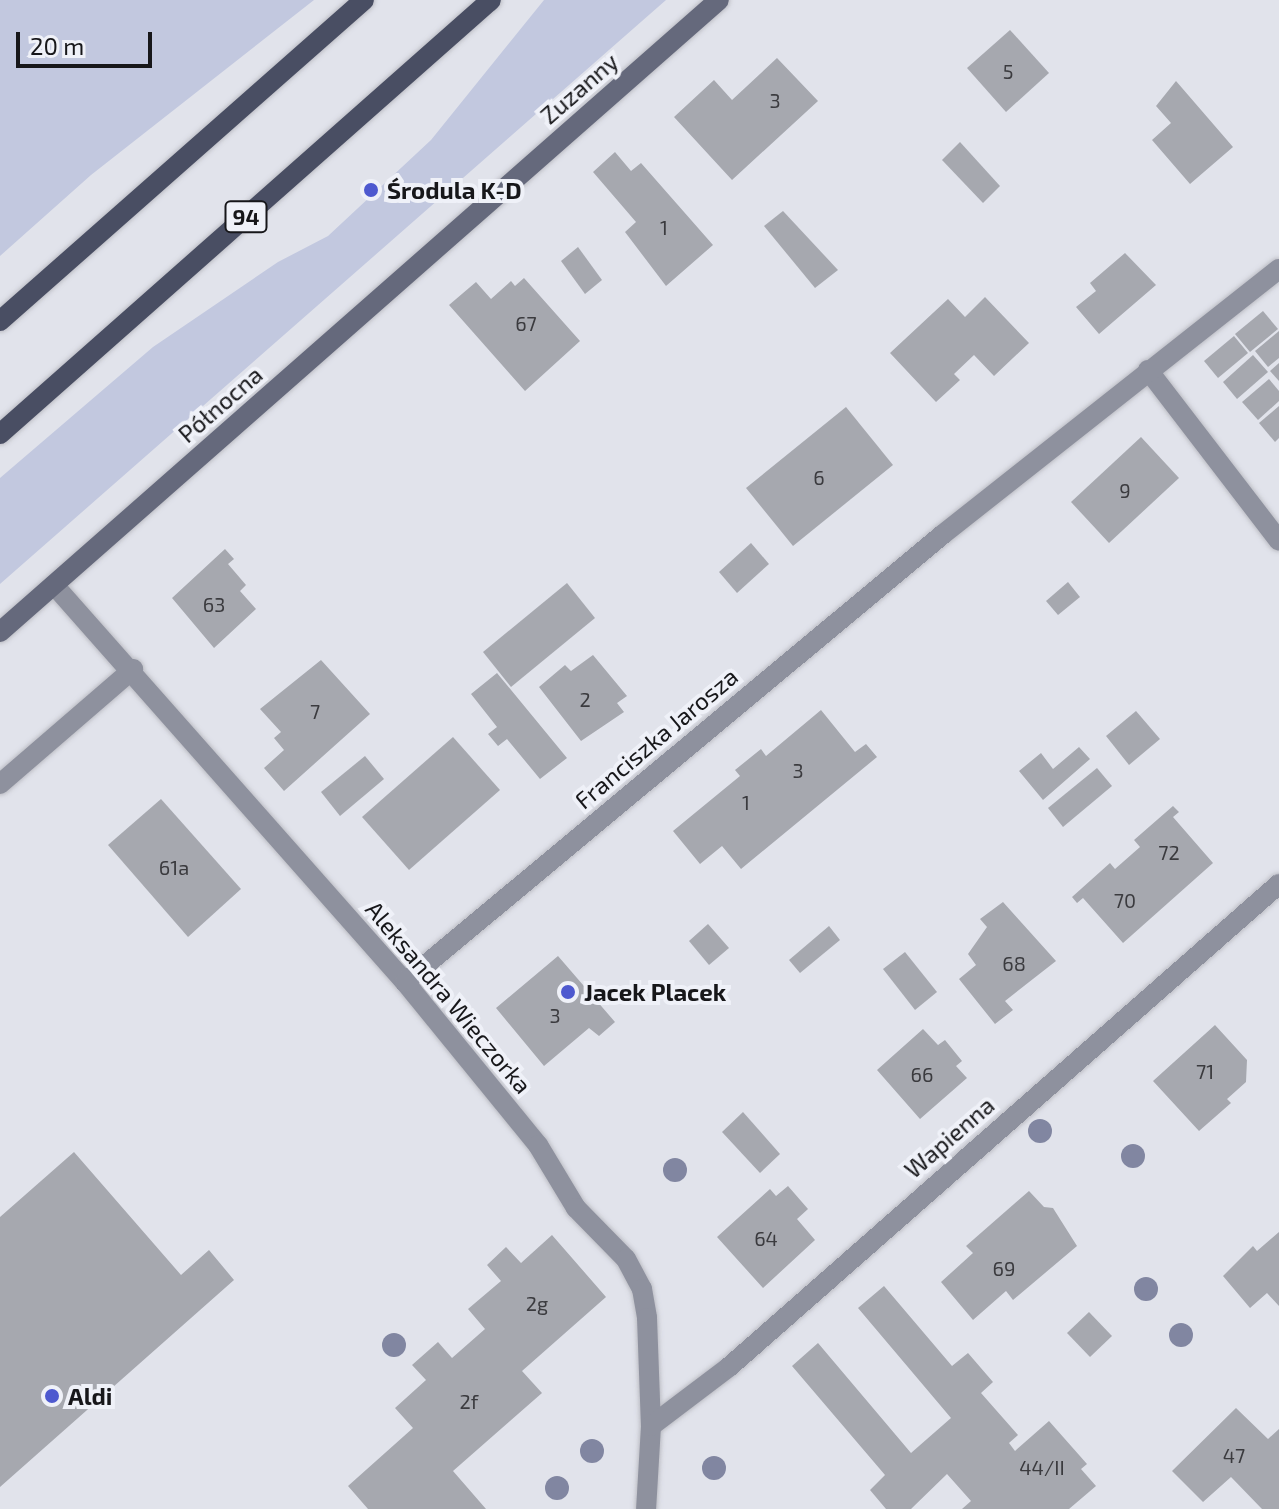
<!DOCTYPE html>
<html>
<head>
<meta charset="utf-8">
<style>
	body { margin:0 }
	#map { position:relative; width:1279px; height:1509px; overflow:hidden; background:#e1e3eb; font-family:"Exo 2",sans-serif }
	div>[style] { position:absolute }
	[style*='--x'] { left:calc(var(--x)*1px); top:calc(var(--y)*1px); width:calc(var(--w)*1px); rotate:calc(var(--a)*1deg) }
	.green>* { inset:0; background:#c2c8df }
	.building>* { inset:0; background:#a6a8af }
	.roads { filter:drop-shadow(0 0 2px #bdbec5) drop-shadow(0 0 2px #bdbec5) }
	.lane>* { height:20px; margin:-10px; padding:0 10px; transform-origin:10px; border-radius:10px; background:#8e919e }
	.street>* { height:20px; margin:-10px; padding:0 10px; transform-origin:10px; border-radius:10px; background:#8e919e }
	.secondary>* { height:20px; margin:-10px; padding:0 10px; transform-origin:10px; border-radius:10px; background:#65697c }
	.primary>* { height:20px; margin:-10px; padding:0 10px; transform-origin:10px; border-radius:10px; background:#494e63 }
	.trees>* { width:24px; height:24px; margin:-12px; border-radius:50%; background:#8186a1 }
	.dots>* { width:22px; height:22px; translate:-50% -50%; box-sizing:border-box; border:4px solid #eff1f8; border-radius:50% }
	span { translate:-50% -50%; white-space:nowrap; text-align:center; line-height:1.15; -webkit-text-stroke:8px #eff1f8; paint-order:stroke }
	.number-label { font-size:20px; color:#3b3b3f }
	.number-label span { -webkit-text-stroke-width:0 }
	.shield-label span { padding:2px 6px; background:#eff1f8; border:2px solid; border-radius:6px; -webkit-text-stroke-width:0 }
	.shield-label { font-size:22px; color:#17171a; font-weight:700 }
	.street-label { font-size:24px; color:#17171a }
	.poi-label { font-size:24px; color:#17171a; font-weight:700 }
	.left { translate:0 -50%; text-align:left }
	.scale { position:absolute; left:16px; top:32px; width:136px; height:36px; box-sizing:border-box; border:4px solid #17171a; border-top:0; padding-left:10px; font-size:24px; line-height:28px; white-space:nowrap; color:#17171a; -webkit-text-stroke:6px #eff1f8; paint-order:stroke }
</style>
</head>
<body>
<div id="map">
	<div class="green">
		<i style="clip-path:polygon(0 0,314px 0,91px 175px,0 256px)"></i>
		<i style="clip-path:polygon(544px 0,666px 0,0 584px,0 478px,153px 347px,278px 262px,328px 236px,431px 140px)"></i>
	</div>
	<div class="building">
		<i style="clip-path:polygon(1010px 30px,1049px 73px,1006px 112px,967px 68px)"></i>
		<i style="clip-path:polygon(777px 58px,818px 101px,732px 180px,674px 117px,714px 80px,732px 100px)"></i>
		<i style="clip-path:polygon(1176px 81px,1233px 147px,1190px 184px,1152px 140px,1171px 123px,1156px 106px)"></i>
		<i style="clip-path:polygon(960px 142px,1000px 186px,983px 203px,942px 160px)"></i>
		<i style="clip-path:polygon(615px 152px,631px 171px,641px 163px,713px 245px,666px 286px,625px 232px,636px 222px,593px 172px)"></i>
		<i style="clip-path:polygon(783px 211px,838px 270px,815px 288px,764px 226px)"></i>
		<i style="clip-path:polygon(578px 247px,602px 280px,585px 294px,561px 261px)"></i>
		<i style="clip-path:polygon(1125px 253px,1156px 285px,1099px 334px,1076px 307px,1096px 291px,1090px 283px)"></i>
		<i style="clip-path:polygon(524px 278px,580px 341px,525px 391px,449px 305px,476px 282px,491px 299px,511px 281px,515px 286px)"></i>
		<i style="clip-path:polygon(985px 297px,1029px 343px,994px 376px,974px 355px,954px 374px,960px 380px,936px 402px,890px 353px,948px 299px,965px 317px)"></i>
		<i style="clip-path:polygon(1263px 311px,1278px 329px,1250px 352px,1235px 334px)"></i>
		<i style="clip-path:polygon(1279px 331px,1279px 358px,1268px 367px,1255px 351px)"></i>
		<i style="clip-path:polygon(1234px 336px,1248px 353px,1218px 378px,1204px 361px)"></i>
		<i style="clip-path:polygon(1253px 355px,1268px 372px,1237px 399px,1223px 382px)"></i>
		<i style="clip-path:polygon(1279px 363px,1279px 381px,1270px 371px)"></i>
		<i style="clip-path:polygon(1269px 379px,1279px 391px,1279px 401px,1258px 420px,1242px 402px)"></i>
		<i style="clip-path:polygon(1279px 406px,1279px 438px,1275px 442px,1259px 423px)"></i>
		<i style="clip-path:polygon(846px 407px,893px 465px,793px 546px,746px 488px)"></i>
		<i style="clip-path:polygon(1141px 437px,1179px 478px,1109px 543px,1071px 502px)"></i>
		<i style="clip-path:polygon(751px 543px,769px 564px,737px 593px,719px 572px)"></i>
		<i style="clip-path:polygon(225px 549px,234px 559px,228px 564px,246px 585px,240px 591px,256px 609px,214px 648px,172px 598px)"></i>
		<i style="clip-path:polygon(1068px 582px,1080px 597px,1058px 615px,1046px 601px)"></i>
		<i style="clip-path:polygon(567px 583px,595px 618px,511px 687px,483px 652px)"></i>
		<i style="clip-path:polygon(593px 655px,627px 696px,617px 703px,624px 712px,581px 741px,539px 687px,565px 665px,571px 671px)"></i>
		<i style="clip-path:polygon(321px 660px,370px 714px,284px 791px,264px 768px,284px 750px,274px 738px,281px 732px,260px 709px)"></i>
		<i style="clip-path:polygon(497px 673px,567px 758px,540px 779px,507px 739px,498px 746px,488px 734px,497px 727px,471px 694px)"></i>
		<i style="clip-path:polygon(821px 710px,855px 752px,866px 744px,877px 757px,741px 869px,722px 846px,700px 864px,673px 831px,740px 776px,735px 770px,761px 749px,766px 756px)"></i>
		<i style="clip-path:polygon(1136px 711px,1160px 739px,1129px 765px,1106px 736px)"></i>
		<i style="clip-path:polygon(453px 737px,500px 790px,409px 870px,362px 817px)"></i>
		<i style="clip-path:polygon(1079px 747px,1090px 759px,1043px 800px,1019px 771px,1041px 753px,1053px 769px)"></i>
		<i style="clip-path:polygon(365px 756px,384px 779px,340px 816px,321px 792px)"></i>
		<i style="clip-path:polygon(1097px 768px,1112px 786px,1063px 827px,1048px 808px)"></i>
		<i style="clip-path:polygon(161px 799px,241px 889px,188px 937px,108px 845px)"></i>
		<i style="clip-path:polygon(1173px 806px,1179px 812px,1173px 817px,1213px 863px,1123px 943px,1083px 898px,1077px 903px,1072px 897px,1110px 863px,1115px 869px,1140px 847px,1134px 840px)"></i>
		<i style="clip-path:polygon(1003px 902px,1056px 961px,1005px 1001px,1013px 1010px,995px 1024px,959px 979px,976px 965px,968px 954px,987px 927px,980px 919px)"></i>
		<i style="clip-path:polygon(708px 924px,729px 948px,709px 965px,689px 941px)"></i>
		<i style="clip-path:polygon(829px 926px,840px 940px,800px 973px,789px 960px)"></i>
		<i style="clip-path:polygon(905px 952px,937px 992px,915px 1010px,883px 969px)"></i>
		<i style="clip-path:polygon(558px 956px,615px 1022px,599px 1036px,589px 1028px,544px 1066px,496px 1008px)"></i>
		<i style="clip-path:polygon(1215px 1025px,1247px 1060px,1246px 1082px,1227px 1099px,1231px 1103px,1199px 1131px,1153px 1081px)"></i>
		<i style="clip-path:polygon(923px 1029px,938px 1045px,945px 1040px,962px 1061px,956px 1066px,967px 1078px,920px 1119px,877px 1070px)"></i>
		<i style="clip-path:polygon(743px 1112px,780px 1154px,760px 1173px,722px 1132px)"></i>
		<i style="clip-path:polygon(74px 1152px,181px 1275px,209px 1250px,234px 1280px,0 1487px,0 1217px)"></i>
		<i style="clip-path:polygon(788px 1186px,808px 1209px,797px 1219px,815px 1240px,763px 1288px,717px 1237px,770px 1189px,776px 1196px)"></i>
		<i style="clip-path:polygon(1029px 1191px,1044px 1207px,1053px 1208px,1077px 1246px,1013px 1300px,1006px 1291px,973px 1320px,941px 1282px,973px 1253px,966px 1246px)"></i>
		<i style="clip-path:polygon(1279px 1232px,1279px 1306px,1267px 1293px,1250px 1308px,1223px 1276px,1253px 1246px,1257px 1251px)"></i>
		<i style="clip-path:polygon(552px 1235px,606px 1297px,522px 1371px,542px 1393px,453px 1471px,486px 1509px,368px 1509px,348px 1486px,413px 1428px,395px 1408px,426px 1380px,412px 1365px,438px 1342px,452px 1358px,485px 1329px,468px 1309px,501px 1281px,487px 1265px,506px 1247px,521px 1263px)"></i>
		<i style="clip-path:polygon(884px 1286px,952px 1366px,968px 1353px,993px 1382px,981px 1393px,1018px 1435px,1009px 1443px,1015px 1451px,1049px 1421px,1087px 1464px,1081px 1469px,1096px 1486px,1069px 1509px,962px 1509px,971px 1501px,947px 1474px,911px 1509px,886px 1509px,870px 1490px,885px 1475px,792px 1366px,818px 1343px,911px 1453px,951px 1418px,858px 1308px)"></i>
		<i style="clip-path:polygon(1089px 1312px,1112px 1336px,1090px 1357px,1067px 1333px)"></i>
		<i style="clip-path:polygon(1236px 1408px,1268px 1439px,1279px 1429px,1279px 1509px,1262px 1509px,1231px 1477px,1203px 1502px,1172px 1471px)"></i>
	</div>
	<div class="roads">
		<div class="lane">
			<i style="--x:1148;--y:370;--w:215;--a:52.5"></i>
			<i style="--x:942;--y:535;--w:429;--a:-38.3"></i>
			<i style="--x:0;--y:784;--w:176;--a:-40.8"></i>
		</div>
		<div class="street">
			<i style="--x:54;--y:585;--w:530;--a:48.52"></i>
			<i style="--x:405;--y:982;--w:210;--a:50.8"></i>
			<i style="--x:538;--y:1145;--w:74;--a:58.9"></i>
			<i style="--x:576;--y:1208;--w:71;--a:45.6"></i>
			<i style="--x:626;--y:1259;--w:34;--a:62"></i>
			<i style="--x:642;--y:1289;--w:29;--a:80"></i>
			<i style="--x:647;--y:1318;--w:108;--a:87.9"></i>
			<i style="--x:651;--y:1426;--w:83;--a:93.4"></i>
			<i style="--x:405;--y:982;--w:699;--a:-39.77"></i>
			<i style="--x:651;--y:1426;--w:98;--a:-37.1"></i>
			<i style="--x:729;--y:1367;--w:732;--a:-41.29"></i>
		</div>
		<div class="secondary">
			<i style="--x:0;--y:632;--w:957;--a:-41.32"></i>
		</div>
		<div class="primary">
			<i style="--x:0;--y:321;--w:485;--a:-41.4"></i>
			<i style="--x:0;--y:434;--w:655;--a:-41.47"></i>
		</div>
	</div>
	<div class="trees">
		<i style="left:1040px;top:1131px"></i>
		<i style="left:1133px;top:1156px"></i>
		<i style="left:675px;top:1170px"></i>
		<i style="left:1146px;top:1289px"></i>
		<i style="left:1181px;top:1335px"></i>
		<i style="left:394px;top:1345px"></i>
		<i style="left:592px;top:1451px"></i>
		<i style="left:714px;top:1468px"></i>
		<i style="left:557px;top:1488px"></i>
	</div>
	<div class="dots">
		<i style="left:371px;top:190px;background:#4e59cf"></i>
		<i style="left:568px;top:992px;background:#4e59cf"></i>
		<i style="left:52px;top:1396px;background:#4e59cf"></i>
	</div>
	<div class="number-label">
		<span style="left:1008px;top:71px">5</span>
		<span style="left:775px;top:100px">3</span>
		<span style="left:664px;top:227px">1</span>
		<span style="left:526px;top:323px">67</span>
		<span style="left:819px;top:477px">6</span>
		<span style="left:1125px;top:490px">9</span>
		<span style="left:214px;top:604px">63</span>
		<span style="left:585px;top:699px">2</span>
		<span style="left:315px;top:711px">7</span>
		<span style="left:798px;top:770px">3</span>
		<span style="left:746px;top:802px">1</span>
		<span style="left:1169px;top:852px">72</span>
		<span style="left:174px;top:867px">61a</span>
		<span style="left:1125px;top:900px">70</span>
		<span style="left:1014px;top:963px">68</span>
		<span style="left:555px;top:1015px">3</span>
		<span style="left:1205px;top:1071px">71</span>
		<span style="left:922px;top:1074px">66</span>
		<span style="left:766px;top:1238px">64</span>
		<span style="left:1004px;top:1268px">69</span>
		<span style="left:537px;top:1303px">2g</span>
		<span style="left:469px;top:1401px">2f</span>
		<span style="left:1234px;top:1455px">47</span>
		<span style="left:1042px;top:1467px">44/II</span>
	</div>
	<div class="shield-label">
		<span style="left:246px;top:217px">94</span>
	</div>
	<div class="street-label">
		<span style="left:579px;top:88px;rotate:-41deg">Zuzanny</span>
		<span style="left:220px;top:404px;rotate:-41deg">Północna</span>
		<span style="left:656px;top:738px;rotate:-40deg">Franciszka Jarosza</span>
		<span style="left:449px;top:997px;rotate:50deg">Aleksandra Wieczorka</span>
		<span style="left:949px;top:1137px;rotate:-41deg">Wapienna</span>
	</div>
	<div class="poi-label">
		<span class="left" style="left:387px;top:190px">Środula K-D</span>
		<span class="left" style="left:584px;top:992px">Jacek Placek</span>
		<span class="left" style="left:68px;top:1396px">Aldi</span>
	</div>
	<div class="scale">20 m</div>
</div>
</body>
</html>
